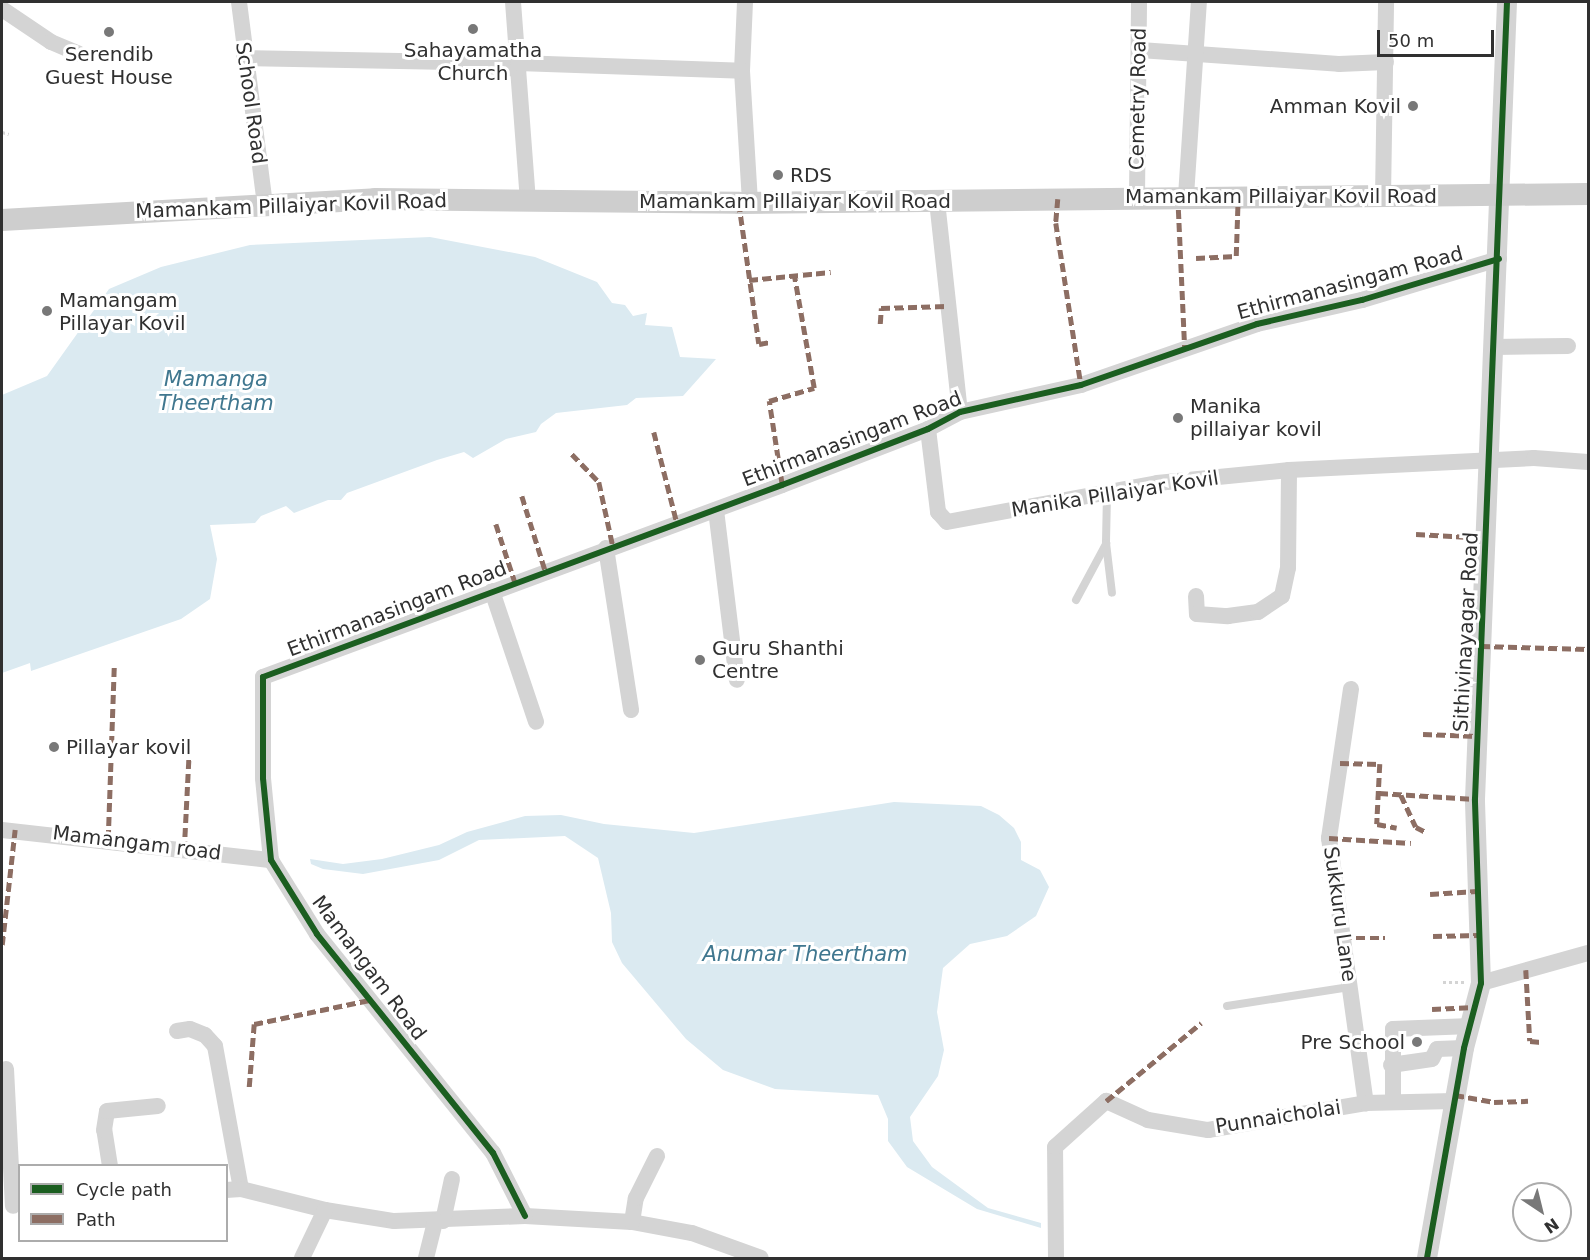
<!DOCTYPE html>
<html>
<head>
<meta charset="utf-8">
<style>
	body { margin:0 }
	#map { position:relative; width:1590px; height:1260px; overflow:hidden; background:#fff; font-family:"DejaVu Sans",sans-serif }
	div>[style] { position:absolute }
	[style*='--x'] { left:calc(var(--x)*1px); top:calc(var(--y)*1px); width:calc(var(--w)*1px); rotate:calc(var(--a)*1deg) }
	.water>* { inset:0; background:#dbeaf1 }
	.path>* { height:3px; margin-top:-1.5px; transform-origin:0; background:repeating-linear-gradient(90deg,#d4d4d4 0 3px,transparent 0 6px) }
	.service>* { height:8px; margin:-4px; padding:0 4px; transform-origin:4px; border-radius:4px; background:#d4d4d4 }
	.minor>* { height:16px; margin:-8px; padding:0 8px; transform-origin:8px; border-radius:8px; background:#d4d4d4 }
	.tertiary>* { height:20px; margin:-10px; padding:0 10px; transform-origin:10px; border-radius:10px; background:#d4d4d4 }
	.secondary>* { height:22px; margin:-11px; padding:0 11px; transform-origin:11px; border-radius:11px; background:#cecece }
	.quiet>* { height:4.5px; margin-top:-2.25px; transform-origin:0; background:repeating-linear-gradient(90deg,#8d6e63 0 9px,transparent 0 13.5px) }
	.cycleway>* { height:6px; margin:-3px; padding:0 3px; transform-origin:3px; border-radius:3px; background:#1b5e20 }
	.dots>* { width:16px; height:16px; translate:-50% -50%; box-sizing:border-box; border:3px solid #fff; border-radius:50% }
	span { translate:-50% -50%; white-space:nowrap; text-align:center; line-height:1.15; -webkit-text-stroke:6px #fff; paint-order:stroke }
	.poi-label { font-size:20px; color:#303030 }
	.right { translate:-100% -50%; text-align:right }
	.left { translate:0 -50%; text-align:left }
	.street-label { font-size:20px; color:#303030 }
	.water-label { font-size:21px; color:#40778f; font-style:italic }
	.frame { position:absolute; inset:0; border:3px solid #303030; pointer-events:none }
	.legend { position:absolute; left:18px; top:1164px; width:210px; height:78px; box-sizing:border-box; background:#fff; border:2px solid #acacac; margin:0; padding:8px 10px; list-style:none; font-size:18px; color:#303030 }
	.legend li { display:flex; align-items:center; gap:12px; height:30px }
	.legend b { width:30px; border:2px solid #acacac }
	.north { position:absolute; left:1512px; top:1182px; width:60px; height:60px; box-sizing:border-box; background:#fff; border:2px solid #acacac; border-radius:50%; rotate:145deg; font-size:16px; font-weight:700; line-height:24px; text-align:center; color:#303030 }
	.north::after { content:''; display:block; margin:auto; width:21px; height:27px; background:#787878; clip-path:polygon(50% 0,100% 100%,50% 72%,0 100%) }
	.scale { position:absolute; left:1377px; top:30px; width:117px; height:27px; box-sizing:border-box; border:3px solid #303030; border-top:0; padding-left:8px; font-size:18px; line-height:21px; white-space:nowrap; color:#303030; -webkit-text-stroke:4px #fff; paint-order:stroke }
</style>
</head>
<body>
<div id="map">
	<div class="water">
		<i style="clip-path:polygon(430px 237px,535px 257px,597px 282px,612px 303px,625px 305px,633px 316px,647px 313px,645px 325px,672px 327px,680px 357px,716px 359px,683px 396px,636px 398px,627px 405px,556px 413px,541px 424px,536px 432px,506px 439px,473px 458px,464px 452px,437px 460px,347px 493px,341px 500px,328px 500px,294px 513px,286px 506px,261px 516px,255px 523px,210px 525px,217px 559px,210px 599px,181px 619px,31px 671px,30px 663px,2px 673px,2px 395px,47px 376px,109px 289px,161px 267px,250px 245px)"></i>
		<i style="clip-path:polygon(894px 802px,981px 806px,999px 815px,1014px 828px,1021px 842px,1021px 860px,1040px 870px,1049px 887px,1036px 916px,1007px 936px,970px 944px,943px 968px,937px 1012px,944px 1050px,938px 1076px,910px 1117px,913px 1141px,932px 1167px,988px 1208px,1041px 1223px,1041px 1228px,977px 1209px,907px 1167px,888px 1141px,888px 1119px,878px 1095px,775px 1089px,723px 1070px,686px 1039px,622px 963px,612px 942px,611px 913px,598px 858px,565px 836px,479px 840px,439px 860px,363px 874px,323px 869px,311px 864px,310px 859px,343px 864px,382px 859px,439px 845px,467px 832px,525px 816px,561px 815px,604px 824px,694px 833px)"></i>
	</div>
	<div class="path">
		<i style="--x:2;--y:132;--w:7;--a:16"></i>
		<i style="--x:1443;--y:982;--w:22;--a:0"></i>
	</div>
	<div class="service">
		<i style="--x:1107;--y:494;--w:49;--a:91.2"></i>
		<i style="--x:1106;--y:543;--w:50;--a:83.2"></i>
		<i style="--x:1076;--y:600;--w:64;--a:-61.8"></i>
		<i style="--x:1227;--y:1006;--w:124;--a:-8.8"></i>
	</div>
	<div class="minor">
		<i style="--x:239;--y:2;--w:204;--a:82.7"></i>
		<i style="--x:513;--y:2;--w:201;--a:85.7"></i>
		<i style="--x:745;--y:2;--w:69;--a:92.5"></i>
		<i style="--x:742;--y:71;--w:131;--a:86.5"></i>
		<i style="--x:2;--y:9;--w:59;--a:34"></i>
		<i style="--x:51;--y:42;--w:30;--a:23"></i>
		<i style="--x:1140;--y:50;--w:199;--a:4"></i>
		<i style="--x:1339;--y:64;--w:47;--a:-2.4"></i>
		<i style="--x:244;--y:58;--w:208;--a:1.1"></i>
		<i style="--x:452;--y:62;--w:67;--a:6"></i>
		<i style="--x:518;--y:63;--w:224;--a:2"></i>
		<i style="--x:1137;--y:196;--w:194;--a:-89.4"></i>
		<i style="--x:1186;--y:196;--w:194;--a:-86.2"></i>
		<i style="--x:1383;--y:197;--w:195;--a:-89.1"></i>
		<i style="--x:937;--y:201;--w:212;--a:83.8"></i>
		<i style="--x:1494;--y:347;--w:74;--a:-0.8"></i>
		<i style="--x:928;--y:429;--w:84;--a:83.1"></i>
		<i style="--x:938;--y:512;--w:13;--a:48"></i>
		<i style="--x:947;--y:522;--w:214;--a:-10.5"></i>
		<i style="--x:1157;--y:483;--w:133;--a:-5.6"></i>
		<i style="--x:1289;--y:470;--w:245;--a:-2.8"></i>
		<i style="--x:1534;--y:458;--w:54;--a:4.2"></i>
		<i style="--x:716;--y:510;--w:171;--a:83"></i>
		<i style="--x:606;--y:548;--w:164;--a:81.2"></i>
		<i style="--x:492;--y:591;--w:138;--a:71.4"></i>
		<i style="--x:1196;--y:596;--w:18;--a:87"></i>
		<i style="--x:1197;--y:614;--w:31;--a:4"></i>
		<i style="--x:1228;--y:616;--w:30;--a:-8"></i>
		<i style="--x:1258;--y:612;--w:29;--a:-34"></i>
		<i style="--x:1282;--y:596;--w:29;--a:-78"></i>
		<i style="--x:1288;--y:568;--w:98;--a:-89.4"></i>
		<i style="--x:1351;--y:689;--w:151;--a:98.4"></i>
		<i style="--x:1329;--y:838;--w:268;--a:82.1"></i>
		<i style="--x:2;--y:830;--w:271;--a:6.4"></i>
		<i style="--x:1481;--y:983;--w:111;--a:-15.7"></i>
		<i style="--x:177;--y:1031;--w:13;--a:-9"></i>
		<i style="--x:190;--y:1029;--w:16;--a:22"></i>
		<i style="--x:205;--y:1035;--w:15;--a:48"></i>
		<i style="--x:215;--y:1046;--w:145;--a:79.7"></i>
		<i style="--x:1391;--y:1065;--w:41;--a:-8.3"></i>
		<i style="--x:1432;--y:1059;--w:11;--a:-63"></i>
		<i style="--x:1437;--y:1049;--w:27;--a:-2"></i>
		<i style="--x:6;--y:1069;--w:137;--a:87.1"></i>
		<i style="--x:1393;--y:1102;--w:73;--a:-90"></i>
		<i style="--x:1393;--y:1029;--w:78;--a:-2.2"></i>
		<i style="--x:110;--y:1166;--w:36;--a:-99"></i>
		<i style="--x:104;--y:1130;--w:19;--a:-81"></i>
		<i style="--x:107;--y:1111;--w:51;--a:-5.6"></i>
		<i style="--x:226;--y:1190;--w:15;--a:-4"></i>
		<i style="--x:241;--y:1189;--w:87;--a:14"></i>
		<i style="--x:325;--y:1210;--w:70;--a:9.1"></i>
		<i style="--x:394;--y:1221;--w:131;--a:-2.2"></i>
		<i style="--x:525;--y:1216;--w:107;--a:3.2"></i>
		<i style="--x:632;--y:1222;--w:61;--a:10.4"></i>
		<i style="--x:692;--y:1233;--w:73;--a:19.9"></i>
		<i style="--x:525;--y:1216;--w:71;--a:-116.9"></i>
		<i style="--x:493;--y:1153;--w:281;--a:-128.8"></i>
		<i style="--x:317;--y:934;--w:87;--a:-121.9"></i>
		<i style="--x:271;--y:860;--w:82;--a:-95.6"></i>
		<i style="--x:263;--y:778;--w:101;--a:-90"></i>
		<i style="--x:263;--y:677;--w:553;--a:-20.3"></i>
		<i style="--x:782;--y:485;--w:156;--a:-21"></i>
		<i style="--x:928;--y:429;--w:36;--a:-28"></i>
		<i style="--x:960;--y:412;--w:124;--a:-12.6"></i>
		<i style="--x:1081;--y:385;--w:186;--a:-19.1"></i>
		<i style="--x:1257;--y:324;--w:108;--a:-12.9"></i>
		<i style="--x:1362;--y:300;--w:143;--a:-16.7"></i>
		<i style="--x:443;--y:1221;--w:43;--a:-77.9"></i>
		<i style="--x:632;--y:1222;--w:24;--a:-81"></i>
		<i style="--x:636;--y:1198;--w:47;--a:-63.4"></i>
		<i style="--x:302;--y:1258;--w:53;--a:-64.4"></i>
		<i style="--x:426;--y:1258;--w:38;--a:-76"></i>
		<i style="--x:1056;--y:1258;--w:111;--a:-90.5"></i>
		<i style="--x:1055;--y:1147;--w:69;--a:-42"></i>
		<i style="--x:1106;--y:1101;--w:46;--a:24.3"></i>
		<i style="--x:1148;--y:1120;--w:61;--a:9.5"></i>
		<i style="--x:1208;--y:1130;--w:160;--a:-9.7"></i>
		<i style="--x:1366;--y:1103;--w:88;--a:-1.3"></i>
	</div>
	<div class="tertiary">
		<i style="--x:1427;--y:1258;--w:213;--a:-80"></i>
		<i style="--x:1464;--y:1048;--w:67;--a:-75.3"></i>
		<i style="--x:1481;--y:983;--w:184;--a:-91.9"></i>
		<i style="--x:1475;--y:799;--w:798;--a:-87.7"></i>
	</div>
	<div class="secondary">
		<i style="--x:2;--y:220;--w:374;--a:-3.2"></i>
		<i style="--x:375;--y:199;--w:364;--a:0.6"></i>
		<i style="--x:739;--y:203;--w:849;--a:-0.61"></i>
	</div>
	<div class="quiet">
		<i style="--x:1178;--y:196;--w:153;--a:87.4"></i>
		<i style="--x:1058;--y:199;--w:24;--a:95"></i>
		<i style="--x:1056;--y:223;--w:164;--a:81.2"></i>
		<i style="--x:739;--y:203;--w:142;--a:81.9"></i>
		<i style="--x:759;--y:344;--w:11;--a:-10"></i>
		<i style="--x:1196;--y:258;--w:40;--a:-2.9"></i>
		<i style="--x:1236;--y:256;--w:59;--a:-88.1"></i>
		<i style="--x:749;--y:280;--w:82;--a:-5.6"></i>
		<i style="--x:880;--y:324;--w:16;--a:-86"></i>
		<i style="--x:881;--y:308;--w:66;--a:-1.7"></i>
		<i style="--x:654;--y:432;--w:94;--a:75.8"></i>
		<i style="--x:572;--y:454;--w:39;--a:46"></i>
		<i style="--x:599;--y:482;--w:66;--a:77.7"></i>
		<i style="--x:782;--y:485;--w:85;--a:-98.8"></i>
		<i style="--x:769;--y:401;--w:47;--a:-16.1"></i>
		<i style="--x:814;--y:388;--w:115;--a:-100"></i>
		<i style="--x:522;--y:496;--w:77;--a:72.7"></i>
		<i style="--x:496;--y:524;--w:61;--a:71.9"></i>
		<i style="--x:1416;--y:534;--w:71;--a:3.2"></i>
		<i style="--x:1481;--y:646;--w:107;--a:1.6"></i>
		<i style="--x:1423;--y:734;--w:54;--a:2.1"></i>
		<i style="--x:1340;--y:763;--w:40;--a:1.4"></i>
		<i style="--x:1380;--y:764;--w:60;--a:92.9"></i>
		<i style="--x:1377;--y:824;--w:20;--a:11"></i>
		<i style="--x:1379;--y:793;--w:96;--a:3.6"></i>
		<i style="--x:1401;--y:795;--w:35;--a:65"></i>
		<i style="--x:1416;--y:827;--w:11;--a:27"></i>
		<i style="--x:1329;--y:838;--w:82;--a:3.5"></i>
		<i style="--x:108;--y:839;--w:173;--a:-88"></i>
		<i style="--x:184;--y:850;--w:100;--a:-87.1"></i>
		<i style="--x:1430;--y:894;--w:47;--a:-3.7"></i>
		<i style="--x:1433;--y:936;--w:46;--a:-1.2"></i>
		<i style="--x:1343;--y:938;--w:42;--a:0"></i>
		<i style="--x:2;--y:945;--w:116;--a:-83.6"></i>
		<i style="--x:1526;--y:970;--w:71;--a:86.8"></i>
		<i style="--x:1530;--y:1041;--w:11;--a:5"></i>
		<i style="--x:1432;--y:1009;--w:43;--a:-2.7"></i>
		<i style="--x:249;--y:1087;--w:63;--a:-85.5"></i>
		<i style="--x:254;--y:1024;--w:118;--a:-11.7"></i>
		<i style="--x:1455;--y:1095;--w:40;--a:10"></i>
		<i style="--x:1494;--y:1102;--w:34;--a:-2"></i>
		<i style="--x:1106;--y:1101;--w:123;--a:-39.4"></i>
	</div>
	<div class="cycleway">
		<i style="--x:525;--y:1216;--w:71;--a:-116.9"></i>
		<i style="--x:493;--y:1153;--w:281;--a:-128.8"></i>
		<i style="--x:317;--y:934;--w:87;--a:-121.9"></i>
		<i style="--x:271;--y:860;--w:82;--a:-95.6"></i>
		<i style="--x:263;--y:778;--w:101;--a:-90"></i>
		<i style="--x:263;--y:677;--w:553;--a:-20.3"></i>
		<i style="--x:782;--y:485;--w:156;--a:-21"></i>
		<i style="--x:928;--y:429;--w:36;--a:-28"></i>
		<i style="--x:960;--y:412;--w:124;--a:-12.6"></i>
		<i style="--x:1081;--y:385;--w:186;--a:-19.1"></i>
		<i style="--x:1257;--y:324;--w:108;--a:-12.9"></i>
		<i style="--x:1362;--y:300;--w:143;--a:-16.7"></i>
		<i style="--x:1427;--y:1258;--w:213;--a:-80"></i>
		<i style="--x:1464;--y:1048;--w:67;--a:-75.3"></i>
		<i style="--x:1481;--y:983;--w:184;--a:-91.9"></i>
		<i style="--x:1475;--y:799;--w:798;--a:-87.7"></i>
	</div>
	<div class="dots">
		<i style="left:473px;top:29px;background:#787878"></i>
		<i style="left:109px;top:32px;background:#787878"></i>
		<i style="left:1413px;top:106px;background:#787878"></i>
		<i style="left:778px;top:175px;background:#787878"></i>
		<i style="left:47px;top:311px;background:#787878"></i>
		<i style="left:1178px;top:418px;background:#787878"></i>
		<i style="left:700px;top:660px;background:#787878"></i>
		<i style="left:54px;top:747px;background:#787878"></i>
		<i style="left:1417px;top:1042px;background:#787878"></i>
	</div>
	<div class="poi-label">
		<span style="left:473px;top:62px">Sahayamatha<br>Church</span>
		<span style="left:109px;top:66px">Serendib<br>Guest House</span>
		<span class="right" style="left:1401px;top:106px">Amman Kovil</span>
		<span class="left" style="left:790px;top:175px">RDS</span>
		<span class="left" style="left:59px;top:312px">Mamangam<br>Pillayar Kovil</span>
		<span class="left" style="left:1190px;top:418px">Manika<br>pillaiyar kovil</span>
		<span class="left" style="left:712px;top:660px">Guru Shanthi<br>Centre</span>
		<span class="left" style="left:66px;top:747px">Pillayar kovil</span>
		<span class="right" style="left:1405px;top:1042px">Pre School</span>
	</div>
	<div class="street-label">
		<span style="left:1138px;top:99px;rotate:-89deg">Cemetry Road</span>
		<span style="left:251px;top:103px;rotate:82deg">School Road</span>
		<span style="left:1281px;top:196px">Mamankam Pillaiyar Kovil Road</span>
		<span style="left:795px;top:201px">Mamankam Pillaiyar Kovil Road</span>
		<span style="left:291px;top:206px;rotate:-2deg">Mamankam Pillaiyar Kovil Road</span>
		<span style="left:1350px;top:283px;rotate:-15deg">Ethirmanasingam Road</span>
		<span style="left:852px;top:439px;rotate:-21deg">Ethirmanasingam Road</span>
		<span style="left:1115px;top:494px;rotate:-9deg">Manika Pillaiyar Kovil</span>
		<span style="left:397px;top:609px;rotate:-21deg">Ethirmanasingam Road</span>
		<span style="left:1466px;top:632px;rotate:-87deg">Sithivinayagar Road</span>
		<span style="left:137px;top:843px;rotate:7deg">Mamangam road</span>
		<span style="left:1340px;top:914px;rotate:82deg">Sukkuru Lane</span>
		<span style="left:369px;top:968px;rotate:53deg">Mamangam Road</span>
		<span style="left:1278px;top:1117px;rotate:-9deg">Punnaicholai</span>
	</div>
	<div class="water-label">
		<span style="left:216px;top:391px">Mamanga<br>Theertham</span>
		<span style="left:805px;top:954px">Anumar Theertham</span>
	</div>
	<div class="frame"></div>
	<ul class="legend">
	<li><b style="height:8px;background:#1b5e20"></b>Cycle path</li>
	<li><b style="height:8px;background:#8d6e63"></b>Path</li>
	</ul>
	<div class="north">N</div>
	<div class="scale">50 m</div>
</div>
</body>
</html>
